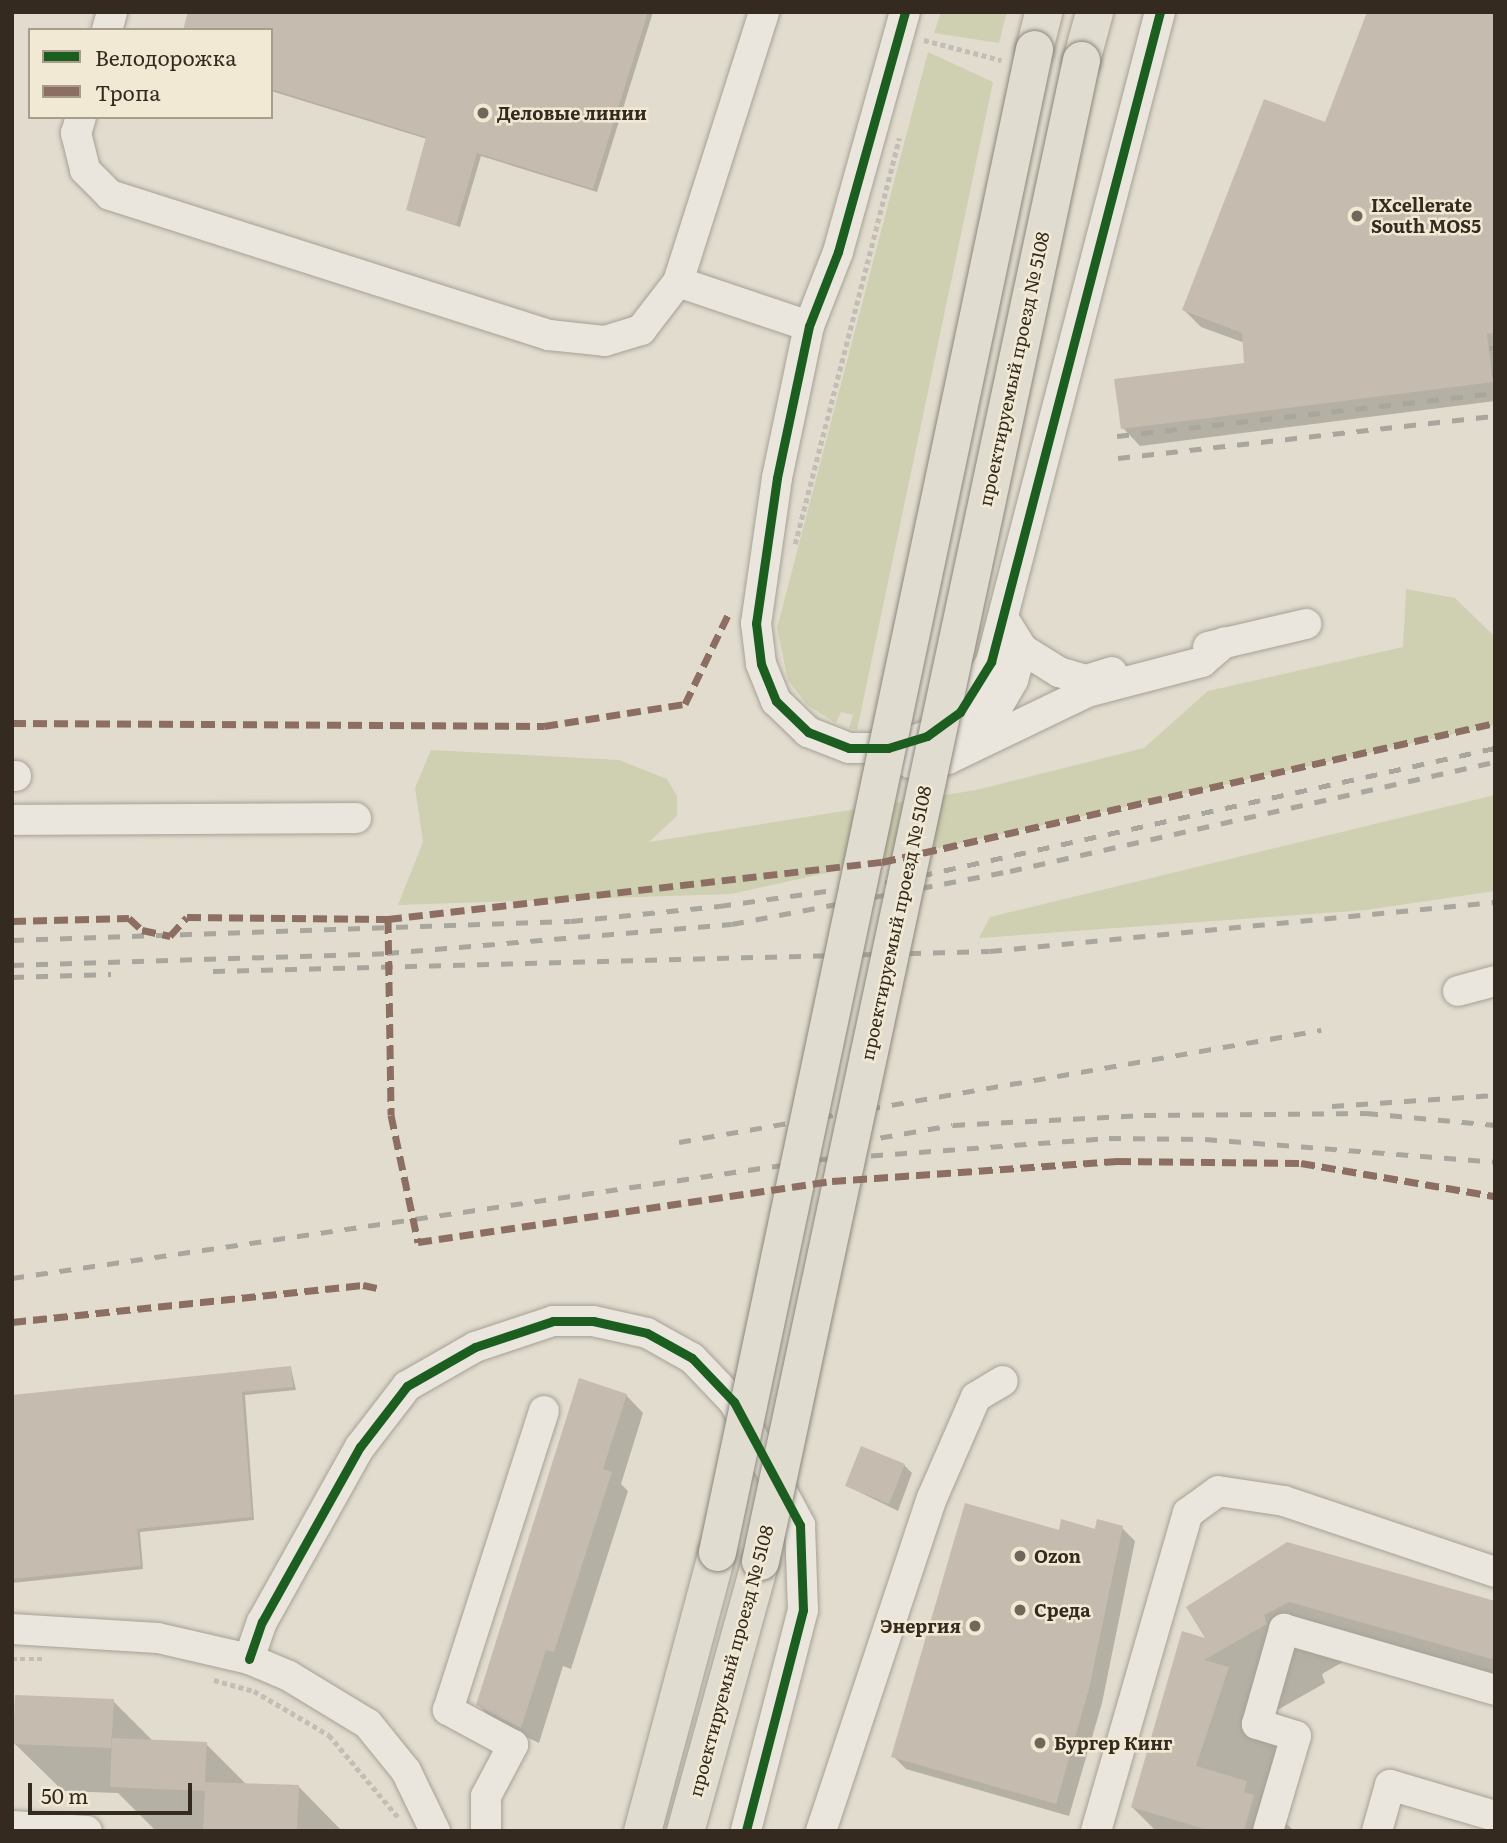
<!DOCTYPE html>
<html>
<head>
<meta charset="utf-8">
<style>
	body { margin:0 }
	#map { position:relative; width:1507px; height:1843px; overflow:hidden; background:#e1dccd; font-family:Literata,serif }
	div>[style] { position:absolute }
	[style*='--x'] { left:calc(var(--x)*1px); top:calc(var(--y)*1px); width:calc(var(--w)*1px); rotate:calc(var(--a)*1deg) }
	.green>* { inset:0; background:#cfd0b1 }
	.shadow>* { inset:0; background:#0003 }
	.building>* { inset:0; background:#c5bbae }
	.path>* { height:4.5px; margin-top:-2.25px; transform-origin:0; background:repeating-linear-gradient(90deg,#c2bdb5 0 5px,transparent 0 8.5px) }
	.roads { filter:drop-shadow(0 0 2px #a6a196) drop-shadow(0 0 2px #a6a196) }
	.minor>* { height:30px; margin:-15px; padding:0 15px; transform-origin:15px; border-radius:15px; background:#eae6de }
	.major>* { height:37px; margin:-18.5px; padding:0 18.5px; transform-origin:18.5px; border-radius:18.5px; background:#e1dcd0 }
	.rail>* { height:5px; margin-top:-2.5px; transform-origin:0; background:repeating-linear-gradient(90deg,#a9a69e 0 12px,transparent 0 24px) }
	.bridges { filter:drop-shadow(0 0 2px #8c877d) drop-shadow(0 0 2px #8c877d) }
	.major-bridge>* { height:37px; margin:-18.5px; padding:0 18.5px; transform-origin:18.5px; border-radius:18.5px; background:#e1dcd0 }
	.quiet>* { height:7px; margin-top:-3.5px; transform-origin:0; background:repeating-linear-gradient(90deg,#8d6e63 0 14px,transparent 0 21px) }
	.cycleway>* { height:9px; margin:-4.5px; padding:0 4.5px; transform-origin:4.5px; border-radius:4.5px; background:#1b5e20 }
	.dots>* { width:19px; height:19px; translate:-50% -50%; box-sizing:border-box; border:4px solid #f2e9d4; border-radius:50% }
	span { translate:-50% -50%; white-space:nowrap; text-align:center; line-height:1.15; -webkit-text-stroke:5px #f2e9d4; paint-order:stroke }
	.poi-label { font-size:18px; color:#342a1f; font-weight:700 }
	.left { translate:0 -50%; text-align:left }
	.right { translate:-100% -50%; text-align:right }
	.street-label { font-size:18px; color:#342a1f }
	.frame { position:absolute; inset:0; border:14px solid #342a1f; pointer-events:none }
	.legend { position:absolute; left:28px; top:28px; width:245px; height:91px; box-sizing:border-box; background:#f2e9d4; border:2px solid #a69d8c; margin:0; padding:9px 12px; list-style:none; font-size:21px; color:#342a1f }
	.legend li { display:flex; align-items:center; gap:14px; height:35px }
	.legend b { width:35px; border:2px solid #a69d8c }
	.scale { position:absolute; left:28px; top:1783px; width:164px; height:32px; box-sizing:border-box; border:4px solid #342a1f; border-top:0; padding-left:9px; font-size:21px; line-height:24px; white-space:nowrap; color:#342a1f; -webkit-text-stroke:5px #f2e9d4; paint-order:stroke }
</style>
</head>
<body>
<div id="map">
	<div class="green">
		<i style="clip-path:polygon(941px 12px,1007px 12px,999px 43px,934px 33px)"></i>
		<i style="clip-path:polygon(928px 52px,993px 82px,857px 730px,849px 728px,853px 715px,841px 712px,836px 723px,807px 705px,788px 680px,777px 628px)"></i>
		<i style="clip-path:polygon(1406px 589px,1455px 598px,1495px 637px,1495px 725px,731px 894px,398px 905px,423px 842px,415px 788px,431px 750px,619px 760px,667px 779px,677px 796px,677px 816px,649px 842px,976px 790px,1144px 748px,1208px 691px,1403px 647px)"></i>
		<i style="clip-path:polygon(1495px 795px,1495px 891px,1366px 910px,979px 938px,990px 917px)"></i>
	</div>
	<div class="shadow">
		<i style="clip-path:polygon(190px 12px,653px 12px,597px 192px,481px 156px,460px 227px,408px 210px,427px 139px,271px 91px,271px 30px)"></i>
		<i style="clip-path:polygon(1495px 12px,1495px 401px,1140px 446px,1123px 428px,1246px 364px,1245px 343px,1201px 327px,1184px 310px,1326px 124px)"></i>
		<i style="clip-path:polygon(291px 1368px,296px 1390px,245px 1395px,254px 1520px,140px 1532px,143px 1569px,12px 1583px,12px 1397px)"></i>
		<i style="clip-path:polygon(626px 1395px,643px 1413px,621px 1484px,628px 1491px,571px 1669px,563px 1666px,539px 1743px,495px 1722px,478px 1705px)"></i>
		<i style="clip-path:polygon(904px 1465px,912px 1473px,898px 1511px,847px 1486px)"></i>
		<i style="clip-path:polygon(1122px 1528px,1135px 1541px,1102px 1703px,1069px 1816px,906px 1769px,893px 1756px,1097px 1532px)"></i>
		<i style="clip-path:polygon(1287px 1544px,1495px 1603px,1495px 1701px,1348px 1659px,1322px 1674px,1325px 1683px,1272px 1713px,1286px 1727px,1262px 1799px,1294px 1831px,1156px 1831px,1132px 1807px,1209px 1641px)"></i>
		<i style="clip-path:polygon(113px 1701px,154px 1742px,206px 1744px,247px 1785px,299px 1787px,342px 1831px,156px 1831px,118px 1793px,63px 1791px,15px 1744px)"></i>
	</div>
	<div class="building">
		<i style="clip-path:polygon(188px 12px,648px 12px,593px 189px,477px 153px,456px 225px,406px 210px,426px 137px,271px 89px,271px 30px,183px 30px)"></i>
		<i style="clip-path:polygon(1367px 12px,1495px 12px,1495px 333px,1487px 334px,1493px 382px,1121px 429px,1114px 379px,1244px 363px,1242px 333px,1182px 310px,1264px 99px,1325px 122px)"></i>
		<i style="clip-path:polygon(291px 1366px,293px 1387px,242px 1392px,252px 1517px,137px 1529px,141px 1566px,12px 1579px,12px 1395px)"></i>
		<i style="clip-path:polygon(579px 1378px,627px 1394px,603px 1469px,612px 1472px,554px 1652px,546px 1650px,521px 1728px,476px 1705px)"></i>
		<i style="clip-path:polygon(861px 1446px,905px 1464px,889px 1504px,845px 1486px)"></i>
		<i style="clip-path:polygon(965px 1503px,1059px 1530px,1061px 1519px,1095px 1529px,1097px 1519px,1123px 1526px,1089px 1689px,1056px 1804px,891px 1757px)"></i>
		<i style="clip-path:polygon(1287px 1542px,1495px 1601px,1495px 1660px,1289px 1602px,1264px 1615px,1267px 1624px,1204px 1660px,1229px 1667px,1196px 1766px,1247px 1781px,1244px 1792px,1254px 1795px,1244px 1831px,1211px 1831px,1131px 1807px,1182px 1631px,1205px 1638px,1186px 1607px)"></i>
		<i style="clip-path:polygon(15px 1695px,114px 1699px,111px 1748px,13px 1744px)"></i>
		<i style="clip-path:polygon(112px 1738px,207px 1742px,205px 1782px,299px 1785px,297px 1831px,203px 1831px,205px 1791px,110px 1787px)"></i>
	</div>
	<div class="path">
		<i style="--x:924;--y:40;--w:80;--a:14.6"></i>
		<i style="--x:795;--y:544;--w:419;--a:-75.6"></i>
		<i style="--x:12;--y:1659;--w:31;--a:0"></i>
		<i style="--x:214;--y:1680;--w:41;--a:15.4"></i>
		<i style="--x:254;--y:1691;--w:87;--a:30.4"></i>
		<i style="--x:329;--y:1735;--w:107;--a:49.9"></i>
	</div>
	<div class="roads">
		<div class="minor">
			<i style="--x:905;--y:12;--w:249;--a:105.6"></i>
			<i style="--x:838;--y:252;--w:79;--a:111.4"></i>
			<i style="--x:809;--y:326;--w:155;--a:101.9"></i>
			<i style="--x:777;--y:478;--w:147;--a:98.2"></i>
			<i style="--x:756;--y:623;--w:41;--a:83"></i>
			<i style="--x:761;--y:664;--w:40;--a:68"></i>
			<i style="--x:776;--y:701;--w:45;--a:44.1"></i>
			<i style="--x:808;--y:732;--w:44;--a:21.3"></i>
			<i style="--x:849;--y:748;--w:39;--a:0"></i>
			<i style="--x:888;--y:748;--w:41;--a:-17.1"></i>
			<i style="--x:927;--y:736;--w:41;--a:-36"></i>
			<i style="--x:960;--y:712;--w:59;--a:-58.2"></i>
			<i style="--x:991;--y:662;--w:672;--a:-75.43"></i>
			<i style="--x:107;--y:30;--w:19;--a:-74"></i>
			<i style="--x:81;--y:117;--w:17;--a:107"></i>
			<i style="--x:76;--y:133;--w:38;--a:76"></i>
			<i style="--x:85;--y:170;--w:35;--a:45"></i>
			<i style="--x:110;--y:195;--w:461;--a:17.7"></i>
			<i style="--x:549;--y:335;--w:56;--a:6.1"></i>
			<i style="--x:605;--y:341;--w:38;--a:-17"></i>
			<i style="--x:641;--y:330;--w:61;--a:-52.4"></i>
			<i style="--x:678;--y:282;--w:283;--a:-72.3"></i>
			<i style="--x:678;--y:282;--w:138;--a:18.6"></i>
			<i style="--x:1003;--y:618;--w:36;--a:58"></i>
			<i style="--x:1022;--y:649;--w:44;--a:31.9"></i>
			<i style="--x:1059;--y:672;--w:28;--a:17"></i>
			<i style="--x:1086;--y:680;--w:27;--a:-17"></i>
			<i style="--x:1208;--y:647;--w:101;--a:-13.2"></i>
			<i style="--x:964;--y:745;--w:28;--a:-39"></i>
			<i style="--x:986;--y:727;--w:54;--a:-60.1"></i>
			<i style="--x:1013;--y:680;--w:32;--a:-74"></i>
			<i style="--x:910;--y:763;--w:38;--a:-6"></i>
			<i style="--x:948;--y:759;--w:154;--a:-25.7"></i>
			<i style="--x:1087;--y:692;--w:119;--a:-14.6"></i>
			<i style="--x:1202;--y:662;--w:30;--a:-41"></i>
			<i style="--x:12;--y:776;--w:4;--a:0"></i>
			<i style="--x:12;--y:820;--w:344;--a:-0.3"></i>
			<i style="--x:1458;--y:991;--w:38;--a:-15"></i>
			<i style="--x:12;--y:1629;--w:146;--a:3.5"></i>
			<i style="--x:158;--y:1638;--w:93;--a:13"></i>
			<i style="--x:249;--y:1659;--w:43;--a:23"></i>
			<i style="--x:289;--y:1676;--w:92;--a:31.3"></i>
			<i style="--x:368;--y:1724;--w:60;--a:51"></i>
			<i style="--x:406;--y:1771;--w:67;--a:64.2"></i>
			<i style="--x:249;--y:1659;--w:39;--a:-71"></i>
			<i style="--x:262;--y:1622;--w:201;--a:-60.8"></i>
			<i style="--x:360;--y:1447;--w:77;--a:-52.4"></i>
			<i style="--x:407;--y:1386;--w:78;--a:-29.8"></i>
			<i style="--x:475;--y:1347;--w:82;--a:-18.4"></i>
			<i style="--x:553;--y:1321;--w:40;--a:0"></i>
			<i style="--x:593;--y:1321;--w:55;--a:12.5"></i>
			<i style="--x:647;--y:1333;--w:51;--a:29.1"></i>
			<i style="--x:692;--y:1358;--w:61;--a:46.3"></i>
			<i style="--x:734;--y:1402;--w:140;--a:61.8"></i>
			<i style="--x:800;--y:1525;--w:85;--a:88"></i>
			<i style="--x:803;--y:1610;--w:228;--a:104.5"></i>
			<i style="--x:12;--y:1826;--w:75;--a:3.8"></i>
			<i style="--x:486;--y:1831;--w:35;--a:-90"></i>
			<i style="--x:486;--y:1796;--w:58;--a:-62.1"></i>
			<i style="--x:513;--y:1745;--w:74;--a:-151.7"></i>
			<i style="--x:448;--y:1710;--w:314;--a:-72.2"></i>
			<i style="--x:821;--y:1831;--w:351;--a:-71.6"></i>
			<i style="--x:932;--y:1498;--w:110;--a:-66.5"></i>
			<i style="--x:976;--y:1397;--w:31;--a:-31"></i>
			<i style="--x:1096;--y:1831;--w:331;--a:-73.9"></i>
			<i style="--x:1188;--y:1513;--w:37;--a:-36"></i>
			<i style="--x:1218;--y:1491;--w:67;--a:8.6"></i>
			<i style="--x:1284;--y:1501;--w:223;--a:18.6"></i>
			<i style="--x:1268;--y:1831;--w:99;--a:-73.6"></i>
			<i style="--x:1296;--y:1736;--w:41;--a:-162.9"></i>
			<i style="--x:1257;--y:1724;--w:99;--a:-74.1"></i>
			<i style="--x:1284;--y:1629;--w:220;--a:16.1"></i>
			<i style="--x:1377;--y:1831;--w:48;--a:-74.2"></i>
			<i style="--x:1390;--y:1785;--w:109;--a:16.4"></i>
		</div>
		<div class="major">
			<i style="--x:1034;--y:49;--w:38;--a:-76"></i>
			<i style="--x:1081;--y:60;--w:50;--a:-74.8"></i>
			<i style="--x:642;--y:1831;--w:289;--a:-75"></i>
			<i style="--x:685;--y:1831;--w:280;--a:-74.5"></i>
		</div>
	</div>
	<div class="rail">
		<i style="--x:1489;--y:348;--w:6;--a:0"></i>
		<i style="--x:1492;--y:373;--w:3;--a:0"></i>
		<i style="--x:1117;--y:436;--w:380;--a:-6.5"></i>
		<i style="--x:1118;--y:458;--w:379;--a:-6.4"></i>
		<i style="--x:12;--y:940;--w:559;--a:-1.95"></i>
		<i style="--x:571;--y:921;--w:149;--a:-5.8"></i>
		<i style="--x:719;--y:906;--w:180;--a:-8"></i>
		<i style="--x:897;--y:881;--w:613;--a:-12.54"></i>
		<i style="--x:12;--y:965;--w:375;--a:-1.8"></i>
		<i style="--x:387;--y:953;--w:346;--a:-4.8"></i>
		<i style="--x:732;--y:924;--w:283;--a:-10.8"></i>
		<i style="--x:1010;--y:871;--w:497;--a:-12.7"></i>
		<i style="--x:213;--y:971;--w:777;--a:-1.47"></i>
		<i style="--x:990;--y:951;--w:507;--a:-5.54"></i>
		<i style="--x:12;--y:977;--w:99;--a:-1.7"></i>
		<i style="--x:1332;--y:1106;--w:163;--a:-3.9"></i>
		<i style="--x:679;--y:1142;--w:652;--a:-9.9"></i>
		<i style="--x:786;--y:1154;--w:169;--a:-9.9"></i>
		<i style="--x:953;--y:1125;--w:191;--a:-3"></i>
		<i style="--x:1144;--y:1115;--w:222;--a:-0.5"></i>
		<i style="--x:1366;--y:1113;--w:130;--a:5.3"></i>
		<i style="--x:12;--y:1278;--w:820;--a:-8.35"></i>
		<i style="--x:823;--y:1159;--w:287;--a:-4.2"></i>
		<i style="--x:1109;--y:1138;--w:96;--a:0.6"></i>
		<i style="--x:1205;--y:1139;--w:291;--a:4.5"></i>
	</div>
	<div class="bridges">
		<div class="major-bridge">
			<i style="--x:717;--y:1552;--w:1536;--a:-78.09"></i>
			<i style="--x:760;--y:1561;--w:1535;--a:-77.93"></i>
		</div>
	</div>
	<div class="quiet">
		<i style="--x:12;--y:723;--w:532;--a:0.32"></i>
		<i style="--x:544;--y:726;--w:143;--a:-8.9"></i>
		<i style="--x:685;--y:704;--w:101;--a:-64.2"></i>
		<i style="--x:388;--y:919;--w:497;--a:-6.6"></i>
		<i style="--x:882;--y:862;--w:629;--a:-12.78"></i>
		<i style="--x:12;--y:921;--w:117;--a:-1.5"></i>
		<i style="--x:129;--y:918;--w:18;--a:43"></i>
		<i style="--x:142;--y:930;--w:29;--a:12"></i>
		<i style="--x:170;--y:936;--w:25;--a:-48"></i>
		<i style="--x:187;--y:917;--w:201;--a:0.6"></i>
		<i style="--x:388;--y:919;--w:196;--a:89.1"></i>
		<i style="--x:391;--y:1115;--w:130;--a:78"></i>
		<i style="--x:418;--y:1242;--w:418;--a:-8.4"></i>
		<i style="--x:832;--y:1181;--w:286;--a:-4"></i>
		<i style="--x:1117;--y:1161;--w:184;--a:0.6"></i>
		<i style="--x:1301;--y:1163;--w:197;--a:9.7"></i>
		<i style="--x:12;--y:1322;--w:353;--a:-6"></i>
		<i style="--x:363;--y:1285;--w:14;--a:12"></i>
	</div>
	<div class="cycleway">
		<i style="--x:905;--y:12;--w:249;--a:105.6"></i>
		<i style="--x:838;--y:252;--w:79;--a:111.4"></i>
		<i style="--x:809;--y:326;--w:155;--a:101.9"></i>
		<i style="--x:777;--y:478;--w:147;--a:98.2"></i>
		<i style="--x:756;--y:623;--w:41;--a:83"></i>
		<i style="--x:761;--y:664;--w:40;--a:68"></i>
		<i style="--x:776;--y:701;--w:45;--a:44.1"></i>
		<i style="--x:808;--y:732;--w:44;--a:21.3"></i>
		<i style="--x:849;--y:748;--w:39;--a:0"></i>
		<i style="--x:888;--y:748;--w:41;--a:-17.1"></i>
		<i style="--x:927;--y:736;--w:41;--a:-36"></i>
		<i style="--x:960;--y:712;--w:59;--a:-58.2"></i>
		<i style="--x:991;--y:662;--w:672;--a:-75.43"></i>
		<i style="--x:249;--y:1659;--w:39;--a:-71"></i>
		<i style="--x:262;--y:1622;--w:201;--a:-60.8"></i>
		<i style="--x:360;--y:1447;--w:77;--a:-52.4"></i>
		<i style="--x:407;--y:1386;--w:78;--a:-29.8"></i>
		<i style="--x:475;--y:1347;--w:82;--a:-18.4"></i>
		<i style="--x:553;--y:1321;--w:40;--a:0"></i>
		<i style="--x:593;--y:1321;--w:55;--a:12.5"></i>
		<i style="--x:647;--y:1333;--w:51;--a:29.1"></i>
		<i style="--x:692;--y:1358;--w:61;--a:46.3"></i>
		<i style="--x:734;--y:1402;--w:140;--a:61.8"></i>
		<i style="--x:800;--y:1525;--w:85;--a:88"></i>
		<i style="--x:803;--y:1610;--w:228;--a:104.5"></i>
	</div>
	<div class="dots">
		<i style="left:483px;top:113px;background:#71685c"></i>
		<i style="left:1357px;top:216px;background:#71685c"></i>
		<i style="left:1020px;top:1556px;background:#71685c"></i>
		<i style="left:1020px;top:1610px;background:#71685c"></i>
		<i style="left:975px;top:1626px;background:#71685c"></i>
		<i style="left:1040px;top:1743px;background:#71685c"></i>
	</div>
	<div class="poi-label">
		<span class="left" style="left:497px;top:113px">Деловые линии</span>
		<span class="left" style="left:1371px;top:216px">IXcellerate<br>South MOS5</span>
		<span class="left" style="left:1034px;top:1556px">Ozon</span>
		<span class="left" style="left:1034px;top:1610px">Среда</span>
		<span class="right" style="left:961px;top:1626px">Энергия</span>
		<span class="left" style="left:1054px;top:1743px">Бургер Кинг</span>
	</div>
	<div class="street-label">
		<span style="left:1014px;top:369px;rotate:-78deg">проектируемый проезд № 5108</span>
		<span style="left:896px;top:923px;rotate:-78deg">проектируемый проезд № 5108</span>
		<span style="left:731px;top:1661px;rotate:-75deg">проектируемый проезд № 5108</span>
	</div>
	<div class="frame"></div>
	<ul class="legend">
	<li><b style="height:9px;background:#1b5e20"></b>Велодорожка</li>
	<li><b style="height:9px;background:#8d6e63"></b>Тропа</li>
	</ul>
	<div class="scale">50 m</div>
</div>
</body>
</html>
